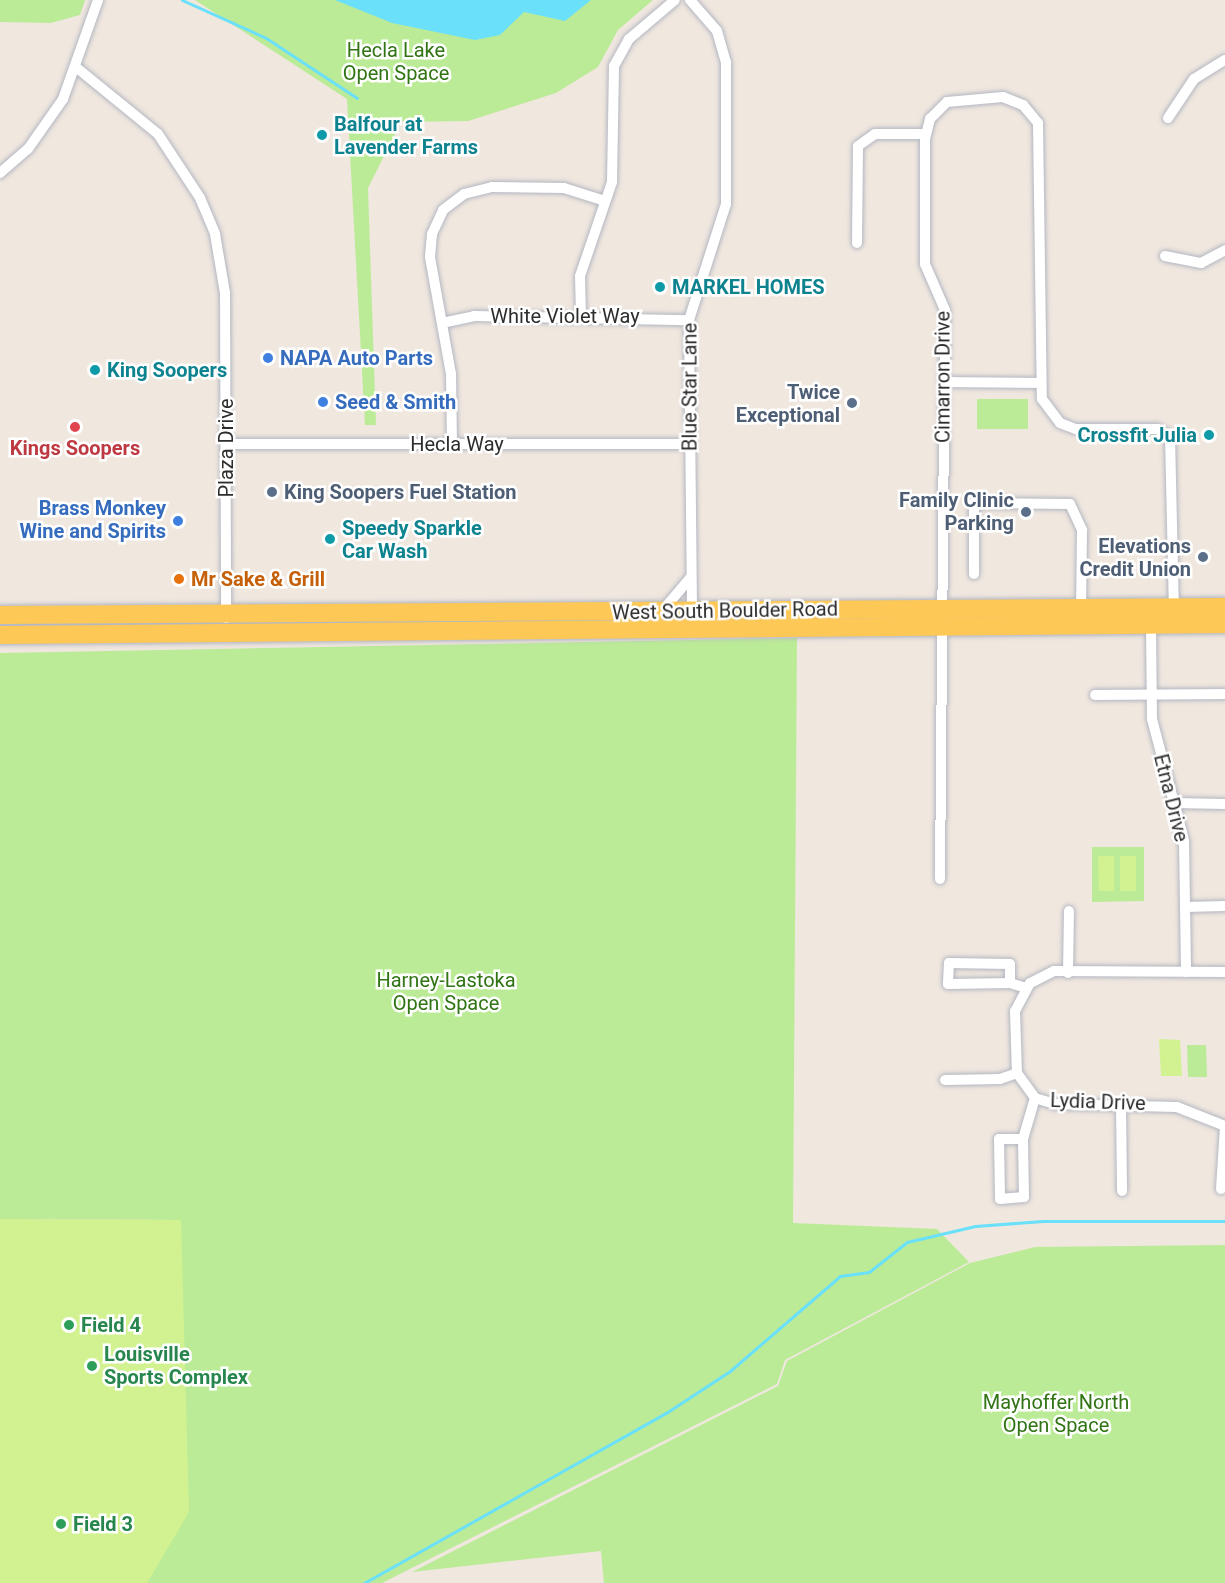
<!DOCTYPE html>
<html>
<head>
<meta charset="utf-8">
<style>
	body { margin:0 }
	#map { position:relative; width:1225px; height:1583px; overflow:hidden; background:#f0e7df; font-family:Roboto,sans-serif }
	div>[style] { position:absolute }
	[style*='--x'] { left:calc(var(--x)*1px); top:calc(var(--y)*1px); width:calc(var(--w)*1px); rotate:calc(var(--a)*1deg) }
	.green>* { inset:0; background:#bbeb97 }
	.pitch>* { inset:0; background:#d2f292 }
	.water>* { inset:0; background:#6ae0fa }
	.stream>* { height:3px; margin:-1.5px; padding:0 1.5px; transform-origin:1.5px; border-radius:1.5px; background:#6ae0fa }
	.roads { filter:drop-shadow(0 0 2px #b3b7c2) drop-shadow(0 0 2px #b3b7c2) }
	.street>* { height:10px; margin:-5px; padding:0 5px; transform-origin:5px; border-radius:5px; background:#fff }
	.primary>* { height:18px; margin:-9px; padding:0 9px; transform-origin:9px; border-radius:9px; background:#fdc856 }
	.dots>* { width:16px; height:16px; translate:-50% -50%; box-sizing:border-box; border:3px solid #fff; border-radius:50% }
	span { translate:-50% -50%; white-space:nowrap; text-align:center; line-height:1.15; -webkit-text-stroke:5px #fff; paint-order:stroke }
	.park-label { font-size:20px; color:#307414 }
	.culture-label { font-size:20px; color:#0d838f; font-weight:700 }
	.left { translate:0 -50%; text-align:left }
	.right { translate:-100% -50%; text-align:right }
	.street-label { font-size:20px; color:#2d2d2d }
	.shop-label { font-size:20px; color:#366cbe; font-weight:700 }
	.service-label { font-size:20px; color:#4e5e75; font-weight:700 }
	.health-label { font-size:20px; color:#be3a42; font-weight:700 }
	.food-label { font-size:20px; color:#c56008; font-weight:700 }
	.leisure-label { font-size:20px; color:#27864d; font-weight:700 }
</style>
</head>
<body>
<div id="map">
	<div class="green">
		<i style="clip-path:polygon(0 0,85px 0,80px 15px,51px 23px,0 22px)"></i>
		<i style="clip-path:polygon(195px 0,653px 0,618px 30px,598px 67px,556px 93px,468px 121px,401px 122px,368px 188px,376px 425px,365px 425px,347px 99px)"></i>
		<i style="clip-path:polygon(977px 399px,1028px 399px,1028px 429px,977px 429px)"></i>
		<i style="clip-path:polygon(797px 638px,793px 1223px,937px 1229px,969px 1262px,785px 1360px,777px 1384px,382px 1583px,147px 1583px,181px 1220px,0 1219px,0 653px)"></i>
		<i style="clip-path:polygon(1092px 847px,1144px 847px,1144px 901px,1092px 902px)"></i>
		<i style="clip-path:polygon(1187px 1045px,1206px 1045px,1207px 1077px,1188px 1077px)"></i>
		<i style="clip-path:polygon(1225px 1245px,1225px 1583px,604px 1583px,601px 1551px,412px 1572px,778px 1386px,787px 1361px,970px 1263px,1035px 1247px)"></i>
	</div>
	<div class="pitch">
		<i style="clip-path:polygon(1098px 856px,1114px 856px,1114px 891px,1099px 891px)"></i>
		<i style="clip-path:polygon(1120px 856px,1136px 856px,1136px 891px,1120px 891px)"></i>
		<i style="clip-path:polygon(1159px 1039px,1180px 1040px,1182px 1076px,1161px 1076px)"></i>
		<i style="clip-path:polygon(0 1219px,181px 1220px,189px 1512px,147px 1583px,0 1583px)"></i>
	</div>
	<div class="water">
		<i style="clip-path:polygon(335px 0,591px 0,565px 21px,524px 12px,500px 35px,475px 40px,392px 23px)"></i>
	</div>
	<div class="stream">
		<i style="--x:182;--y:0;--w:92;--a:24.3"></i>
		<i style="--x:266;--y:38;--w:109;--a:33.4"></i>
		<i style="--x:364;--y:1583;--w:347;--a:-29.4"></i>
		<i style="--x:666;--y:1413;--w:77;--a:-33.3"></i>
		<i style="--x:730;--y:1371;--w:145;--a:-40.8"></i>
		<i style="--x:840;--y:1276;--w:29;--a:-8"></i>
		<i style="--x:869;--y:1272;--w:48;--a:-38.3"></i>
		<i style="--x:907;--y:1242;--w:70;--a:-13.2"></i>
		<i style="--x:975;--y:1226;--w:68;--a:-4.2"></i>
		<i style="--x:1043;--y:1221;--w:182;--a:0"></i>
	</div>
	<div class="roads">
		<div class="street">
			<i style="--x:690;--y:0;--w:41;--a:48.9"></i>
			<i style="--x:717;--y:31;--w:32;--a:74"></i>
			<i style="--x:726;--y:62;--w:142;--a:90"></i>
			<i style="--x:726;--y:204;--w:122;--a:107.7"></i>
			<i style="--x:689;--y:320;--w:295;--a:89.4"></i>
			<i style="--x:77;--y:68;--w:104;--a:39.2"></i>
			<i style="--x:158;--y:134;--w:77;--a:56.7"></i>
			<i style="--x:200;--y:198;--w:39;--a:67"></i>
			<i style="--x:215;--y:234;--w:60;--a:80.4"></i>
			<i style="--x:225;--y:293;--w:325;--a:89.8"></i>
			<i style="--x:1168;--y:118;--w:47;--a:-56.3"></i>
			<i style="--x:1194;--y:79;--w:36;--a:-32"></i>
			<i style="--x:0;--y:173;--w:37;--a:-41"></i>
			<i style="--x:28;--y:149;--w:61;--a:-55"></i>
			<i style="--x:63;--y:99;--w:105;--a:-70.5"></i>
			<i style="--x:857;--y:243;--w:97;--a:-89.4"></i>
			<i style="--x:858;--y:146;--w:21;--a:-35"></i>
			<i style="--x:875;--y:134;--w:50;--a:0"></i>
			<i style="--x:1165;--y:256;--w:37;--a:11"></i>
			<i style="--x:1201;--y:263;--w:27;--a:-28"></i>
			<i style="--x:581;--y:316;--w:40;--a:-91.4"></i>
			<i style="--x:580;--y:276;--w:99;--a:-71.2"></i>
			<i style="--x:612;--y:182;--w:116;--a:-89"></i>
			<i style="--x:614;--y:66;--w:31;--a:-61"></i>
			<i style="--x:629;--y:39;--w:60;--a:-40.3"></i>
			<i style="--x:442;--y:323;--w:33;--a:-12"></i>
			<i style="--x:474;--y:316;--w:215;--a:1.1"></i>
			<i style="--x:944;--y:382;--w:96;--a:0.6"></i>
			<i style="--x:226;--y:444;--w:463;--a:0"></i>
			<i style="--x:452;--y:444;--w:70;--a:-90.8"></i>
			<i style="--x:451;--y:374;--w:119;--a:-100.2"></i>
			<i style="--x:430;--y:257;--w:23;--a:-85"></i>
			<i style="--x:432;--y:234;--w:26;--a:-65"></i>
			<i style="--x:443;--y:210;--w:26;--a:-37"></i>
			<i style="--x:464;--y:194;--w:29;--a:-14"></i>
			<i style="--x:492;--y:187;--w:72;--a:0.8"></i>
			<i style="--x:564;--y:188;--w:43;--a:17.6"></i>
			<i style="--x:974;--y:574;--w:71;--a:-90"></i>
			<i style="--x:974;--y:503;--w:96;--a:0.6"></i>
			<i style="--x:1070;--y:504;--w:29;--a:65"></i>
			<i style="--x:1082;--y:530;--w:83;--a:90.7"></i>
			<i style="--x:663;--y:610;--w:43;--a:-49.7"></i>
			<i style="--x:1151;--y:625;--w:94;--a:89.4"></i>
			<i style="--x:1152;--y:719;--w:126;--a:75.3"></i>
			<i style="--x:1184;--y:841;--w:131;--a:89.1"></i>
			<i style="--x:1095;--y:695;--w:130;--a:-0.4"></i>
			<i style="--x:1174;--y:803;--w:51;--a:1.1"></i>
			<i style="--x:940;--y:879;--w:569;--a:-89.5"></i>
			<i style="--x:945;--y:310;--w:50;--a:-113.5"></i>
			<i style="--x:925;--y:264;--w:125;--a:-90"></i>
			<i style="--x:925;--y:139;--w:21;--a:-76"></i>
			<i style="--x:930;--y:119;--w:24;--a:-45"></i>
			<i style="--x:947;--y:102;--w:56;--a:-5.1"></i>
			<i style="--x:1003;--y:97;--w:22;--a:22"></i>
			<i style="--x:1023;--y:105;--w:23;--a:50"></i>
			<i style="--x:1038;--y:123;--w:276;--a:89.2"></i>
			<i style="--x:1042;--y:399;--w:30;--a:53"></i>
			<i style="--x:1060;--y:423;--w:17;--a:21"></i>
			<i style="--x:1076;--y:429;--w:81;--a:0"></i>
			<i style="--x:1157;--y:429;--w:15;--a:28"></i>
			<i style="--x:1170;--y:436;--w:171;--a:88.7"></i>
			<i style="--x:1185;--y:907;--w:40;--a:-1.4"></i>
			<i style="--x:1225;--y:972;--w:171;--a:-179.7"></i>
			<i style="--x:1054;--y:971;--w:27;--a:153"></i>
			<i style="--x:1030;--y:983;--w:32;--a:118"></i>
			<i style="--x:1015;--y:1011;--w:62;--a:88.2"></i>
			<i style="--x:1017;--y:1073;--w:31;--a:54"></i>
			<i style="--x:1035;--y:1098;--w:21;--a:17"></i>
			<i style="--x:1055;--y:1104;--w:122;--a:1.4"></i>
			<i style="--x:1177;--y:1107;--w:52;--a:21.6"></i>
			<i style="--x:1068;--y:973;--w:62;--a:-89.1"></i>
			<i style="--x:1010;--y:983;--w:19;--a:-90"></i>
			<i style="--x:1010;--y:964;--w:61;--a:-179.1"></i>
			<i style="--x:949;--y:963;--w:21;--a:93"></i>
			<i style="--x:948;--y:984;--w:62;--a:-0.9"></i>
			<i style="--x:1010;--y:983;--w:17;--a:17"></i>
			<i style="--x:945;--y:1080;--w:55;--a:-1"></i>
			<i style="--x:1000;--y:1079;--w:18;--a:-19"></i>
			<i style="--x:1121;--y:1105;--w:86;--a:89.3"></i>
			<i style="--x:1023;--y:1139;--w:24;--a:180"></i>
			<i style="--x:999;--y:1139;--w:60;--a:89"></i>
			<i style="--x:1000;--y:1199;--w:24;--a:-5"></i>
			<i style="--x:1024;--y:1197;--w:58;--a:-91"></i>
			<i style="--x:1023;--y:1139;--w:43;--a:-73.7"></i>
			<i style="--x:1221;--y:1189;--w:62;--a:-86.3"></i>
		</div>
		<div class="primary">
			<i style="--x:0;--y:615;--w:1225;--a:-0.37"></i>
			<i style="--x:0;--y:635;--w:1225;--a:-0.51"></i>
		</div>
	</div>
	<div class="dots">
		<i style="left:322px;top:135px;background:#0f9aa8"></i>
		<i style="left:660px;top:287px;background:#0f9aa8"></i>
		<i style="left:268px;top:358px;background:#3f7fe0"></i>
		<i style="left:95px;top:370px;background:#0f9aa8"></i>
		<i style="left:323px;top:402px;background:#3f7fe0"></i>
		<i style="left:852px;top:403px;background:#5c6f8a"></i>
		<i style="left:75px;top:427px;background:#e0444e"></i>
		<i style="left:1209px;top:435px;background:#0f9aa8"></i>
		<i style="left:272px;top:492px;background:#5c6f8a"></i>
		<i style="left:1026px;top:512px;background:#5c6f8a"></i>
		<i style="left:178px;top:521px;background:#3f7fe0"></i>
		<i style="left:330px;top:539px;background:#0f9aa8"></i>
		<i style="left:1203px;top:557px;background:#5c6f8a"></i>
		<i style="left:179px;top:579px;background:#e8710a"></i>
		<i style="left:69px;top:1325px;background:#2e9e5b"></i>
		<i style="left:92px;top:1366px;background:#2e9e5b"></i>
		<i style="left:61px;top:1524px;background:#2e9e5b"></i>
	</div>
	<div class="park-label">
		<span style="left:396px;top:62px">Hecla Lake<br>Open Space</span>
		<span style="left:446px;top:992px">Harney-Lastoka<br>Open Space</span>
		<span style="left:1056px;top:1414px">Mayhoffer North<br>Open Space</span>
	</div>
	<div class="culture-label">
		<span class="left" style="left:334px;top:136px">Balfour at<br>Lavender Farms</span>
		<span class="left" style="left:672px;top:287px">MARKEL HOMES</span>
		<span class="left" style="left:107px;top:370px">King Soopers</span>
		<span class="right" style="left:1197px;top:435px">Crossfit Julia</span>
		<span class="left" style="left:342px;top:540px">Speedy Sparkle<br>Car Wash</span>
	</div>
	<div class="street-label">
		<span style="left:565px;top:316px">White Violet Way</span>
		<span style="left:943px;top:377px;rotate:-90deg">Cimarron Drive</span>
		<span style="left:690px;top:387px;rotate:-90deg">Blue Star Lane</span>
		<span style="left:457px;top:444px">Hecla Way</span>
		<span style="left:226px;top:448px;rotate:-90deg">Plaza Drive</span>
		<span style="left:725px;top:611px;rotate:-1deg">West South Boulder Road</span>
		<span style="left:1171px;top:798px;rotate:76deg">Etna Drive</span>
		<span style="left:1098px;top:1102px;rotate:2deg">Lydia Drive</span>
	</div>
	<div class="shop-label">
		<span class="left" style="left:280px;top:358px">NAPA Auto Parts</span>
		<span class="left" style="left:335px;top:402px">Seed &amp; Smith</span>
		<span class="right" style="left:166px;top:520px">Brass Monkey<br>Wine and Spirits</span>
	</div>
	<div class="service-label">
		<span class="right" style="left:840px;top:404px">Twice<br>Exceptional</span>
		<span class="left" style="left:284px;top:492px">King Soopers Fuel Station</span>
		<span class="right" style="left:1014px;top:512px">Family Clinic<br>Parking</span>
		<span class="right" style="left:1191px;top:558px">Elevations<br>Credit Union</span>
	</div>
	<div class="health-label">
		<span style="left:75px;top:448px">Kings Soopers</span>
	</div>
	<div class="food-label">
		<span class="left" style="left:191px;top:579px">Mr Sake &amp; Grill</span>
	</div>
	<div class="leisure-label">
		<span class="left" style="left:81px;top:1325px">Field 4</span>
		<span class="left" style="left:104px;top:1366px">Louisville<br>Sports Complex</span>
		<span class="left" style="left:73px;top:1524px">Field 3</span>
	</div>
</div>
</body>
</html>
